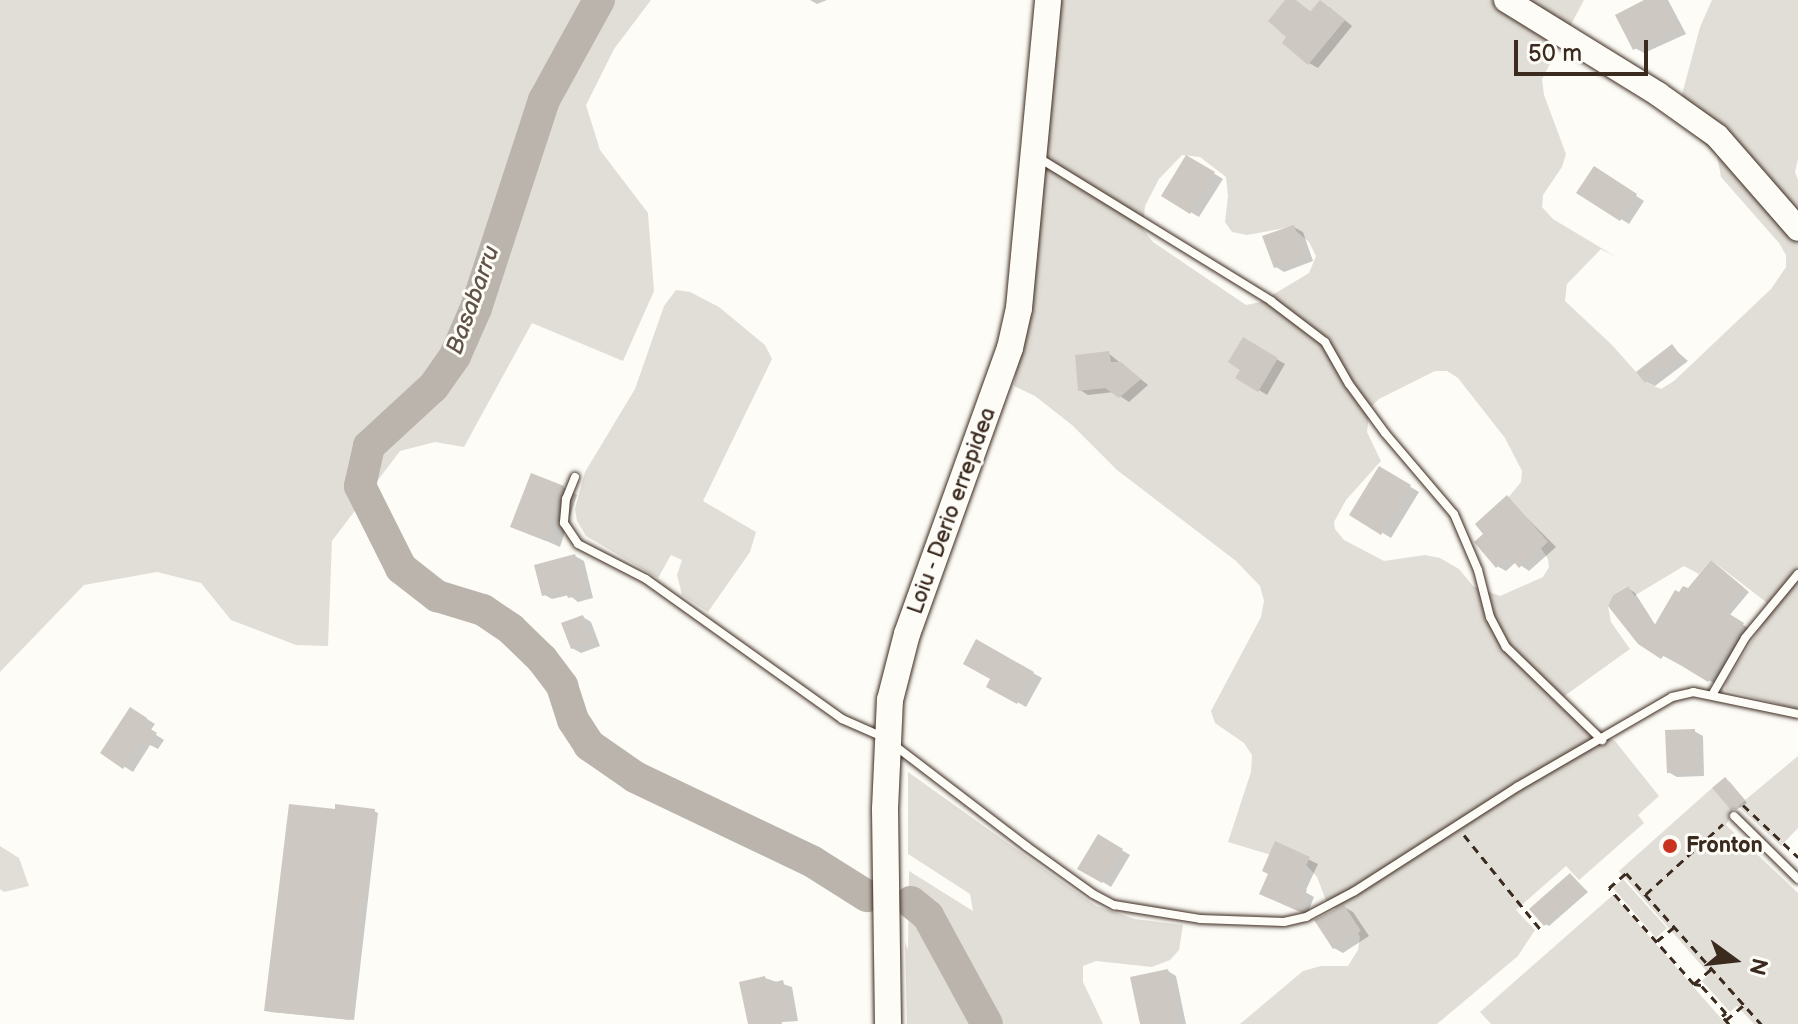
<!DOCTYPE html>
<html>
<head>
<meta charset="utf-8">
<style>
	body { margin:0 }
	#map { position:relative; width:1798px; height:1024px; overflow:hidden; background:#fdfcf7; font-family:"Balsamiq Sans",sans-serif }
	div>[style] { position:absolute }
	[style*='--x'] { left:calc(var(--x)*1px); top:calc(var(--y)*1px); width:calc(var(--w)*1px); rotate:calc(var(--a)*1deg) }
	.green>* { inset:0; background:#e1ded7 }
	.shadow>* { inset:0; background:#0003 }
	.river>* { height:32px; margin:-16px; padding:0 16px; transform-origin:16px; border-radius:16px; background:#bbb4ad }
	.building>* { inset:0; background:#cdc8c2 }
	.path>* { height:3px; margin-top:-1.5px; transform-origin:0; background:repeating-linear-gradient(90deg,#3b2a1e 0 8px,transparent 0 14px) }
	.roads { filter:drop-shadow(0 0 2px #3b2a1e) drop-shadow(0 0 2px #3b2a1e) }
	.lane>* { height:8px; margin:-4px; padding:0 4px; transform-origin:4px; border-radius:4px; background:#fdfcf7 }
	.secondary>* { height:24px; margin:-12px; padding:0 12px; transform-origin:12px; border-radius:12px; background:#fdfcf7 }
	.primary>* { height:26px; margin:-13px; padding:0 13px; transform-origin:13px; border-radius:13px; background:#fdfcf7 }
	.dots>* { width:22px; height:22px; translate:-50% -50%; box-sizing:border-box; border:4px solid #fdfcf7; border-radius:50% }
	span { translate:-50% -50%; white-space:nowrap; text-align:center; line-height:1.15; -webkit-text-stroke:6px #fdfcf7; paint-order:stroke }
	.street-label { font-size:22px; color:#3b2a1e }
	.poi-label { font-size:22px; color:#3b2a1e; font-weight:700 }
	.left { translate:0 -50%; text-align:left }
	.water-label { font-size:24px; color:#615349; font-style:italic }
	.north { position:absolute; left:1694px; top:920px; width:80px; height:80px; -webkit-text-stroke:6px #fdfcf7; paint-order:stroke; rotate:105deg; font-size:22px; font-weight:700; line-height:32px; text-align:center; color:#3b2a1e }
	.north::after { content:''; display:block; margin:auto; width:28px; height:36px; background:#3b2a1e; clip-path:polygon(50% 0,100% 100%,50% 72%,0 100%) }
	.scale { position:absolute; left:1514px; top:40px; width:134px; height:36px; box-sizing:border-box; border:4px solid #3b2a1e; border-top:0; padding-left:10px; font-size:24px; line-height:28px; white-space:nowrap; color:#3b2a1e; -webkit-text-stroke:6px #fdfcf7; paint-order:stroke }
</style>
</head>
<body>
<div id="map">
	<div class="green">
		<i style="clip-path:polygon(0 0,651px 0,614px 49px,586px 105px,600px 150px,648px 213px,654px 291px,623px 361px,532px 323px,464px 447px,435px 442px,400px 451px,332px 541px,328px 646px,296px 645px,231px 620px,201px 583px,157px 572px,84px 585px,0 672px)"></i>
		<i style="clip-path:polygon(evenodd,1061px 0,1584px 0,1542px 79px,1544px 95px,1566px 154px,1562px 167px,1543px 195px,1542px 207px,1553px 219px,1618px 258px,1601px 249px,1567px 284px,1565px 301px,1612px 345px,1645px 382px,1661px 389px,1674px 381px,1771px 289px,1786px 267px,1786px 255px,1779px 243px,1721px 177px,1717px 156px,1684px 124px,1680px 102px,1700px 27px,1712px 0,1798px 0,1798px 159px,1795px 172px,1798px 180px,1798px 709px,1725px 690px,1726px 682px,1769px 614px,1766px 602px,1711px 560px,1699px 574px,1684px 566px,1634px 596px,1627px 586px,1613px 595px,1608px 606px,1611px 622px,1630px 649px,1556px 702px,1586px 728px,1615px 741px,1659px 796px,1638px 815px,1644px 823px,1579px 880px,1566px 866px,1516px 910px,1535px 930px,1518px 956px,1437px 1024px,1240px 1024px,1303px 971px,1321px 966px,1348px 966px,1358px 950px,1360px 937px,1352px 920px,1327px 903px,1317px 877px,1307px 866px,1228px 842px,1251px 772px,1252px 755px,1244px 743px,1215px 723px,1211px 711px,1261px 617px,1264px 601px,1260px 586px,1236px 561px,1117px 470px,1072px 425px,1035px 396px,1014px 386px,1040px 225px,1061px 0,1182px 155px,1200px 157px,1226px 177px,1228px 196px,1225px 222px,1232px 232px,1247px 235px,1286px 228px,1297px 232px,1309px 242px,1316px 256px,1309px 273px,1261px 302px,1246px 305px,1153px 242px,1143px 229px,1145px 206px,1159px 179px,1182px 155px,1061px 0,1435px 371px,1447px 371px,1458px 378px,1505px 438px,1522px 471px,1521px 482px,1508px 498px,1548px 559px,1549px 567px,1543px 577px,1500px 596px,1473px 586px,1459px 569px,1440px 558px,1425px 555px,1384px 561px,1344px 540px,1335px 529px,1334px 522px,1346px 500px,1381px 461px,1367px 432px,1370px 408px,1379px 399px,1435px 371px)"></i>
		<i style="clip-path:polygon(676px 290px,690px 292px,719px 307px,765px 345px,772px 359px,703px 501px,756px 532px,750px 552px,708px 612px,682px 595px,677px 575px,682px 560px,671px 555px,658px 578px,586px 536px,577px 521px,575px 509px,585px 472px,635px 389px,664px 306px)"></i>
		<i style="clip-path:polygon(1798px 756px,1798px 828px,1781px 846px,1738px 806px)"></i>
		<i style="clip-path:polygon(908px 772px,1096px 906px,1135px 919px,1183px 925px,1179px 950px,1170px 960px,1152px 967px,1096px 961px,1083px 966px,1083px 982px,1103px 1024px,907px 1024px,905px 942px,908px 950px,909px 871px,973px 911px,970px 894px,908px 854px)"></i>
		<i style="clip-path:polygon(1712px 788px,1733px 811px,1726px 825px,1798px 893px,1798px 1024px,1754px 1024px,1737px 1006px,1730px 1012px,1702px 981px,1709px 974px,1619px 871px)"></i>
		<i style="clip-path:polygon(0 846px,19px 858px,29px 886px,4px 892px,0 889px)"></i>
		<i style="clip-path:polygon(1623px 879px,1667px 928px,1656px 938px,1613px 888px)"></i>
		<i style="clip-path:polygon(1613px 895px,1726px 1024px,1491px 1024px,1480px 1012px)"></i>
	</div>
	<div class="shadow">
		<i style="clip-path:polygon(810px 0,827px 0,817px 4px)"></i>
		<i style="clip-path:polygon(1288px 0,1295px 0,1312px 13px,1329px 7px,1352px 26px,1318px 68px,1309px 63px,1289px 36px)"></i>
		<i style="clip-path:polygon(1649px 0,1668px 0,1686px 34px,1644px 53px,1635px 48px)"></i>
		<i style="clip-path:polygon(1187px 157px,1223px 179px,1199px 217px,1163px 196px)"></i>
		<i style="clip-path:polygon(1603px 174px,1644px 201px,1629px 224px,1621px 219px)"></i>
		<i style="clip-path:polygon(1294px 227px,1303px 232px,1313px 261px,1284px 272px,1276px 267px)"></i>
		<i style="clip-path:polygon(1244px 340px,1285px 364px,1267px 395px,1238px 377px,1243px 369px)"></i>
		<i style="clip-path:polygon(1672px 347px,1688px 361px,1655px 386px,1646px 382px)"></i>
		<i style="clip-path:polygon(1108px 353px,1148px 385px,1129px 402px,1114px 392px,1088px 395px,1080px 390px)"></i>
		<i style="clip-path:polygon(1379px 468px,1419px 492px,1391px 538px,1352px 514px)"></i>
		<i style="clip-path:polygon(563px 487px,577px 495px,560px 547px,513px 526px)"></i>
		<i style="clip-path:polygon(1507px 498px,1556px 547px,1529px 571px,1516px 562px,1506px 571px,1497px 566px)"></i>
		<i style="clip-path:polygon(575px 556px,584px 561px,593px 598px,578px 602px,569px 595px,552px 599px,543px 594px)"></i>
		<i style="clip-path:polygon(1719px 567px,1749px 592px,1729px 616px,1750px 629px,1716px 684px,1639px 643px,1628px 588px,1635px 593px,1656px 626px,1688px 591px)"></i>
		<i style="clip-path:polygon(583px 617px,591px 622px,600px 646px,581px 653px,572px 648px)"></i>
		<i style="clip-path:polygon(977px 642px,1042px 678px,1026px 707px,989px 686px,993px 678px)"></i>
		<i style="clip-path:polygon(131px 709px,155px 724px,150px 731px,164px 740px,158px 749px,150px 745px,133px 772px,102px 753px)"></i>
		<i style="clip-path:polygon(1694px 731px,1703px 736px,1704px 776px,1677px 777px,1668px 772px)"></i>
		<i style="clip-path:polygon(1729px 781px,1747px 803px,1736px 810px,1733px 808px)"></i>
		<i style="clip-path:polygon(374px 811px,378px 813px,354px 1020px,270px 1012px,266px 1010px,336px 812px)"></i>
		<i style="clip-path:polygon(1098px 836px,1130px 855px,1111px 887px,1080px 868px)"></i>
		<i style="clip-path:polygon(1276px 844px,1318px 864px,1305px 892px,1314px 897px,1307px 915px,1270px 898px)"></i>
		<i style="clip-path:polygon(1571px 875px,1588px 892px,1549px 926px,1545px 924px)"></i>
		<i style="clip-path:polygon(1344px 907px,1353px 912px,1369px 936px,1343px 953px,1334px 948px)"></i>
		<i style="clip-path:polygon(1168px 971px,1176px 976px,1186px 1024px,1142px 1024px)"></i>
		<i style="clip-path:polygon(765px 978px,792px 987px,798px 1021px,750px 1024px)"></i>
	</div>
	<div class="river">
		<i style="--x:599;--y:0;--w:114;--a:118.8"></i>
		<i style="--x:544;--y:100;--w:219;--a:108.1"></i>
		<i style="--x:476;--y:308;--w:52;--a:113.6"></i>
		<i style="--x:455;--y:356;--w:38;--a:125"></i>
		<i style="--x:433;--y:387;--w:87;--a:137.3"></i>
		<i style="--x:369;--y:446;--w:41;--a:102.7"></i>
		<i style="--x:360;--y:486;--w:92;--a:63.4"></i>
		<i style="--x:401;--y:568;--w:46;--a:37.9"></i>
		<i style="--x:437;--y:596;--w:48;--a:16.9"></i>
		<i style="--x:483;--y:610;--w:34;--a:34"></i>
		<i style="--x:511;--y:629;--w:43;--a:44.1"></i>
		<i style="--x:542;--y:659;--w:34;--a:53"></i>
		<i style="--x:562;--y:686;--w:36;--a:72"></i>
		<i style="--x:573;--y:720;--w:30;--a:57"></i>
		<i style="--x:589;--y:745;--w:56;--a:34.8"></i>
		<i style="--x:635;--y:777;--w:197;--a:25.5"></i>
		<i style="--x:813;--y:862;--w:64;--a:32.2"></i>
		<i style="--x:911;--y:902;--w:22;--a:39"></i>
		<i style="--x:928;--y:916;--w:123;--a:61.4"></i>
	</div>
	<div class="building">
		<i style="clip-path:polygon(1285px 0,1296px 0,1310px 12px,1320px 0,1345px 20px,1308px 65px,1282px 43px,1286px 37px,1268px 21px)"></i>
		<i style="clip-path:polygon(1644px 0,1663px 0,1679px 29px,1633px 50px,1615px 15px)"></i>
		<i style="clip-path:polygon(1186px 155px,1215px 172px,1190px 214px,1161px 196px)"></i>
		<i style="clip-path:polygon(1594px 166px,1637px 194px,1620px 221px,1576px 193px)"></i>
		<i style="clip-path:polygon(1294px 225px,1306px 257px,1274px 268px,1262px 236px)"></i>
		<i style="clip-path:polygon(1243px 337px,1278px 358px,1258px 392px,1235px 378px,1240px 370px,1228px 362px)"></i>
		<i style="clip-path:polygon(1672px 344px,1680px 355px,1645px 383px,1636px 372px)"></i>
		<i style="clip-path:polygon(1109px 351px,1111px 362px,1121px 362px,1141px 379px,1119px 398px,1105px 388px,1078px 391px,1075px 355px)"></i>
		<i style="clip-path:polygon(1379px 466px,1411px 485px,1381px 535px,1349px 515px)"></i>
		<i style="clip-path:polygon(531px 473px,564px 486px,546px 541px,510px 527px)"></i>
		<i style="clip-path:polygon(1507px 495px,1548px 542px,1519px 568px,1509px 556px,1496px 568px,1474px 542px,1483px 534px,1475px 524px)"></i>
		<i style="clip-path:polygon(575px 554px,586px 594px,568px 598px,565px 590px,542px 596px,534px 565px)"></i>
		<i style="clip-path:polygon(1711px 560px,1743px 587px,1723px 610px,1744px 623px,1708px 682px,1664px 655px,1661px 659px,1638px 644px,1608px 606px,1613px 595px,1628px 586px,1654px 626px,1675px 590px,1679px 592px,1683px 586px,1688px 588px)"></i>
		<i style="clip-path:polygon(583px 615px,592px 641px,571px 649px,561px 623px)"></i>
		<i style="clip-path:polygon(976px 639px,1034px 672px,1017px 704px,986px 687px,990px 679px,963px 664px)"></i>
		<i style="clip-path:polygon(130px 707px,147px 718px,143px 724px,157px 733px,148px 746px,141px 741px,123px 769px,100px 753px)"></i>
		<i style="clip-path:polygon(1695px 729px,1696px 772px,1667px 773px,1665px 730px)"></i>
		<i style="clip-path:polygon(1725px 777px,1745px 800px,1735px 809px,1731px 810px,1712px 788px)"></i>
		<i style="clip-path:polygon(289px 804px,335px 809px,335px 804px,375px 809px,350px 1020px,264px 1011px)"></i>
		<i style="clip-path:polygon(1098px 834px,1123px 849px,1102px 883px,1077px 869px)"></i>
		<i style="clip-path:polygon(1275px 841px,1310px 857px,1297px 886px,1307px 890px,1298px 911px,1259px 894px,1268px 874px,1262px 871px)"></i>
		<i style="clip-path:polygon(1570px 873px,1585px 890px,1544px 926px,1529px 909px)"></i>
		<i style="clip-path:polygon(1344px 905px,1361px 931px,1333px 949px,1314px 920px)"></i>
		<i style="clip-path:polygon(1168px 969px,1180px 1024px,1140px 1024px,1130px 977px)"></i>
		<i style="clip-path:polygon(765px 976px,767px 984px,783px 980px,791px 1016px,781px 1018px,782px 1024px,748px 1024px,739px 982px)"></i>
	</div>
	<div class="path">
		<i style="--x:1743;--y:805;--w:76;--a:43.4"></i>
		<i style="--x:1464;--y:835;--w:121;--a:51"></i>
		<i style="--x:1646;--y:894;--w:104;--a:-42.3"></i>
		<i style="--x:1657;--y:941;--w:22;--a:-39"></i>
		<i style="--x:1694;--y:984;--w:23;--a:-41"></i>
		<i style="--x:1726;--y:1020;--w:23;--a:-40"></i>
		<i style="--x:1729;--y:1024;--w:11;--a:-131"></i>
		<i style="--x:1722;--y:1016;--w:5;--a:-37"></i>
		<i style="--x:1726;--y:1013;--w:38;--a:-132"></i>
		<i style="--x:1701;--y:985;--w:7;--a:-172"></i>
		<i style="--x:1694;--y:984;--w:128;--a:-131.5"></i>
		<i style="--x:1609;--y:888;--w:23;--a:-41"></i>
		<i style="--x:1626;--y:873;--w:203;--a:48.2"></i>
	</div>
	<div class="roads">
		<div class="lane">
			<i style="--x:1039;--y:158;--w:273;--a:31.6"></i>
			<i style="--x:1271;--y:301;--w:68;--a:37.2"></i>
			<i style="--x:1325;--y:342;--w:48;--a:60.3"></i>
			<i style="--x:1349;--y:384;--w:61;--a:53.7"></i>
			<i style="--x:1385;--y:433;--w:106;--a:49.6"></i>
			<i style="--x:1454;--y:514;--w:61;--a:66.8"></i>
			<i style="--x:1478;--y:570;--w:49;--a:75.7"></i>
			<i style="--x:1490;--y:617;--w:34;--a:62"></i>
			<i style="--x:1506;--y:647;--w:134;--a:44.1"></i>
			<i style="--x:575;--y:477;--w:24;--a:112"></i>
			<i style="--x:566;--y:499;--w:24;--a:95"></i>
			<i style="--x:564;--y:523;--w:25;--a:56"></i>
			<i style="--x:578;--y:544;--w:76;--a:27.2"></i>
			<i style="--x:646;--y:579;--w:241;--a:35.5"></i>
			<i style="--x:842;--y:719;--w:45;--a:23.7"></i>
			<i style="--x:1712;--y:695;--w:66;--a:-59.9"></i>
			<i style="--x:1745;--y:638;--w:83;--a:-50.4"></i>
			<i style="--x:894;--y:745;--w:166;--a:37.4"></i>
			<i style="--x:1026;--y:846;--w:82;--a:35.6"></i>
			<i style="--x:1093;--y:894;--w:24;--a:28"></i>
			<i style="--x:1114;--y:905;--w:87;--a:9.2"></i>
			<i style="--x:1200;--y:919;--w:84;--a:2"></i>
			<i style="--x:1284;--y:922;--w:23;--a:-13"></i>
			<i style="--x:1306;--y:917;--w:55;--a:-28"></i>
			<i style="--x:1355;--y:891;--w:193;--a:-32.7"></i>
			<i style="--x:1517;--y:787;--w:179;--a:-30.1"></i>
			<i style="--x:1672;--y:697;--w:22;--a:-13"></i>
			<i style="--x:1693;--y:692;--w:107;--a:11.8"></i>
			<i style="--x:1734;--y:816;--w:90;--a:44.5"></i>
		</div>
		<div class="secondary">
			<i style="--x:1506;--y:0;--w:179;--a:31.7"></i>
			<i style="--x:1658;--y:94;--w:72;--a:35.4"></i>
			<i style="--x:1717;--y:136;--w:123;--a:48.9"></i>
		</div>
		<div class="primary">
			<i style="--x:888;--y:1024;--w:215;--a:-90.8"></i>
			<i style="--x:885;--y:809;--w:109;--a:-87.4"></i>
			<i style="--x:890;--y:700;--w:68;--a:-75.6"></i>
			<i style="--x:907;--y:634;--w:304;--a:-70.2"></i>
			<i style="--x:1010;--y:348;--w:41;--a:-77.3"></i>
			<i style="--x:1019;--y:308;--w:309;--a:-84.6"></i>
		</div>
	</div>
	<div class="dots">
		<i style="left:1670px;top:846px;background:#c8321e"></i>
	</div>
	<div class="street-label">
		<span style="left:952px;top:511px;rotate:-70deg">Loiu - Derio errepidea</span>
	</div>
	<div class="poi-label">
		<span class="left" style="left:1686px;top:846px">Fronton</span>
	</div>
	<div class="water-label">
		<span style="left:473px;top:300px;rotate:-70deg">Basabarru</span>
	</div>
	<div class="north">N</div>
	<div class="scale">50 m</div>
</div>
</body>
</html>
